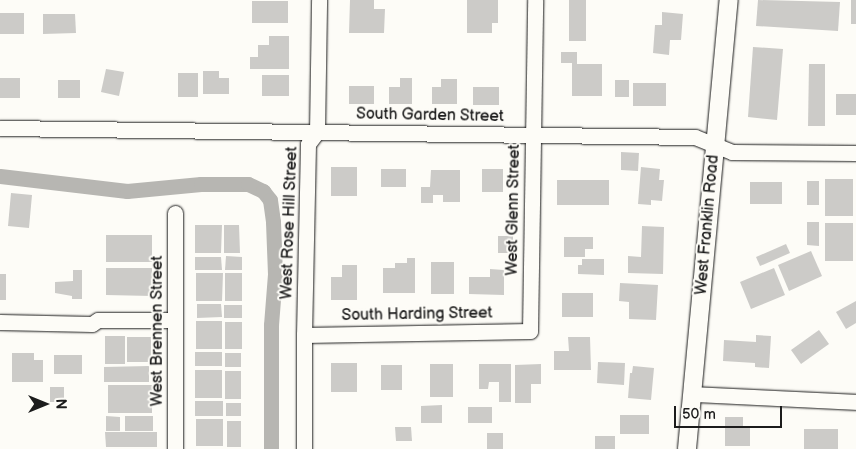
<!DOCTYPE html>
<html>
<head>
<meta charset="utf-8">
<style>
	body { margin:0 }
	#map { position:relative; width:856px; height:449px; overflow:hidden; background:#fdfcf7; font-family:"Balsamiq Sans",sans-serif }
	div>[style] { position:absolute }
	[style*='--x'] { left:calc(var(--x)*1px); top:calc(var(--y)*1px); width:calc(var(--w)*1px); rotate:calc(var(--a)*1deg) }
	.canal>* { height:15px; margin:-7.5px; padding:0 7.5px; transform-origin:7.5px; border-radius:7.5px; background:#b7b6b2 }
	.building>* { inset:0; background:#cccbc8 }
	.roads { filter:drop-shadow(0 0 1px #1c1c1c) drop-shadow(0 0 1px #1c1c1c) }
	.minor>* { height:15px; margin:-7.5px; padding:0 7.5px; transform-origin:7.5px; border-radius:7.5px; background:#fdfcf7 }
	.tertiary>* { height:18px; margin:-9px; padding:0 9px; transform-origin:9px; border-radius:9px; background:#fdfcf7 }
	span { translate:-50% -50%; white-space:nowrap; text-align:center; line-height:1.15; -webkit-text-stroke:4px #fdfcf7; paint-order:stroke }
	.street-label { font-size:16px; color:#1c1c1c }
	.north { position:absolute; left:20px; top:379px; width:50px; height:50px; -webkit-text-stroke:4px #fdfcf7; paint-order:stroke; rotate:90deg; font-size:14px; font-weight:700; line-height:20px; text-align:center; color:#1c1c1c }
	.north::after { content:''; display:block; margin:auto; width:18px; height:22px; background:#1c1c1c; clip-path:polygon(50% 0,100% 100%,50% 72%,0 100%) }
	.scale { position:absolute; left:674px; top:406px; width:108px; height:22px; box-sizing:border-box; border:2px solid #1c1c1c; border-top:0; padding-left:6px; font-size:15px; line-height:18px; white-space:nowrap; color:#1c1c1c; -webkit-text-stroke:4px #fdfcf7; paint-order:stroke }
</style>
</head>
<body>
<div id="map">
	<div class="canal">
		<i style="--x:0;--y:176;--w:128;--a:6.7"></i>
		<i style="--x:127;--y:191;--w:74;--a:-5.4"></i>
		<i style="--x:201;--y:184;--w:47;--a:0"></i>
		<i style="--x:248;--y:184;--w:17;--a:25"></i>
		<i style="--x:263;--y:191;--w:11;--a:52"></i>
		<i style="--x:270;--y:200;--w:22;--a:82"></i>
		<i style="--x:273;--y:222;--w:52;--a:87.8"></i>
		<i style="--x:275;--y:274;--w:51;--a:94.5"></i>
		<i style="--x:271;--y:325;--w:124;--a:90"></i>
	</div>
	<div class="building">
		<i style="clip-path:polygon(350px 0,374px 0,374px 9px,385px 9px,384px 33px,349px 33px)"></i>
		<i style="clip-path:polygon(467px 0,498px 0,498px 23px,492px 23px,492px 33px,467px 33px)"></i>
		<i style="clip-path:polygon(569px 0,586px 0,586px 41px,569px 41px)"></i>
		<i style="clip-path:polygon(758px 0,840px 2px,838px 31px,756px 26px)"></i>
		<i style="clip-path:polygon(851px 0,856px 0,856px 24px,851px 24px)"></i>
		<i style="clip-path:polygon(252px 1px,288px 1px,288px 23px,252px 23px)"></i>
		<i style="clip-path:polygon(662px 12px,683px 14px,681px 40px,670px 40px,669px 55px,653px 53px,655px 25px,662px 25px)"></i>
		<i style="clip-path:polygon(0 13px,24px 13px,24px 34px,0 34px)"></i>
		<i style="clip-path:polygon(43px 14px,75px 14px,76px 33px,43px 34px)"></i>
		<i style="clip-path:polygon(269px 36px,289px 36px,289px 69px,250px 69px,250px 57px,258px 57px,258px 45px,269px 45px)"></i>
		<i style="clip-path:polygon(753px 47px,783px 49px,777px 120px,748px 117px)"></i>
		<i style="clip-path:polygon(561px 52px,577px 52px,577px 64px,602px 64px,602px 96px,572px 96px,572px 63px,561px 63px)"></i>
		<i style="clip-path:polygon(809px 64px,825px 64px,825px 126px,808px 126px)"></i>
		<i style="clip-path:polygon(106px 69px,124px 72px,119px 96px,101px 92px)"></i>
		<i style="clip-path:polygon(203px 71px,219px 71px,219px 78px,229px 78px,229px 94px,203px 94px)"></i>
		<i style="clip-path:polygon(178px 73px,198px 73px,198px 97px,178px 97px)"></i>
		<i style="clip-path:polygon(262px 75px,289px 75px,289px 96px,262px 96px)"></i>
		<i style="clip-path:polygon(0 78px,20px 78px,20px 98px,0 98px)"></i>
		<i style="clip-path:polygon(400px 78px,412px 78px,412px 104px,389px 104px,389px 87px,400px 87px)"></i>
		<i style="clip-path:polygon(441px 79px,457px 79px,457px 104px,432px 104px,432px 87px,441px 87px)"></i>
		<i style="clip-path:polygon(58px 80px,80px 80px,80px 98px,58px 98px)"></i>
		<i style="clip-path:polygon(615px 80px,629px 80px,629px 97px,615px 97px)"></i>
		<i style="clip-path:polygon(633px 83px,666px 83px,666px 106px,633px 106px)"></i>
		<i style="clip-path:polygon(349px 86px,374px 86px,374px 104px,349px 104px)"></i>
		<i style="clip-path:polygon(473px 87px,499px 87px,499px 105px,473px 105px)"></i>
		<i style="clip-path:polygon(836px 94px,856px 94px,856px 115px,836px 115px)"></i>
		<i style="clip-path:polygon(621px 152px,639px 153px,638px 171px,621px 170px)"></i>
		<i style="clip-path:polygon(331px 167px,357px 167px,357px 196px,331px 196px)"></i>
		<i style="clip-path:polygon(641px 167px,660px 169px,659px 180px,664px 180px,662px 201px,651px 200px,651px 205px,638px 204px)"></i>
		<i style="clip-path:polygon(381px 169px,406px 169px,406px 187px,381px 187px)"></i>
		<i style="clip-path:polygon(482px 169px,503px 169px,503px 192px,482px 192px)"></i>
		<i style="clip-path:polygon(431px 170px,460px 170px,460px 202px,443px 202px,443px 195px,433px 195px,433px 203px,421px 203px,421px 187px,430px 187px)"></i>
		<i style="clip-path:polygon(825px 179px,853px 179px,853px 216px,825px 216px)"></i>
		<i style="clip-path:polygon(557px 180px,609px 180px,609px 205px,557px 205px)"></i>
		<i style="clip-path:polygon(807px 181px,819px 181px,819px 205px,807px 205px)"></i>
		<i style="clip-path:polygon(750px 182px,782px 182px,782px 204px,750px 204px)"></i>
		<i style="clip-path:polygon(11px 193px,32px 195px,29px 228px,8px 226px)"></i>
		<i style="clip-path:polygon(807px 222px,819px 222px,819px 246px,807px 245px)"></i>
		<i style="clip-path:polygon(825px 223px,853px 223px,853px 261px,825px 261px)"></i>
		<i style="clip-path:polygon(195px 225px,222px 225px,221px 253px,195px 253px)"></i>
		<i style="clip-path:polygon(224px 225px,239px 225px,240px 253px,224px 253px)"></i>
		<i style="clip-path:polygon(642px 226px,664px 227px,663px 274px,628px 273px,628px 256px,641px 257px)"></i>
		<i style="clip-path:polygon(106px 235px,152px 235px,152px 262px,106px 262px)"></i>
		<i style="clip-path:polygon(498px 236px,513px 236px,513px 253px,498px 253px)"></i>
		<i style="clip-path:polygon(564px 237px,593px 237px,593px 249px,585px 249px,585px 257px,564px 257px)"></i>
		<i style="clip-path:polygon(786px 244px,790px 253px,760px 266px,756px 257px)"></i>
		<i style="clip-path:polygon(811px 251px,822px 276px,789px 291px,778px 265px)"></i>
		<i style="clip-path:polygon(226px 256px,242px 257px,242px 270px,225px 270px)"></i>
		<i style="clip-path:polygon(195px 257px,221px 257px,222px 270px,195px 270px)"></i>
		<i style="clip-path:polygon(407px 258px,415px 258px,415px 293px,383px 293px,383px 268px,395px 268px,395px 263px,407px 263px)"></i>
		<i style="clip-path:polygon(582px 259px,604px 259px,604px 275px,578px 274px,578px 265px,582px 265px)"></i>
		<i style="clip-path:polygon(431px 262px,454px 262px,454px 294px,431px 294px)"></i>
		<i style="clip-path:polygon(342px 265px,357px 265px,357px 300px,331px 300px,331px 277px,342px 277px)"></i>
		<i style="clip-path:polygon(106px 268px,152px 268px,152px 296px,106px 295px)"></i>
		<i style="clip-path:polygon(774px 268px,785px 295px,751px 309px,740px 282px)"></i>
		<i style="clip-path:polygon(490px 269px,504px 270px,504px 295px,469px 294px,469px 277px,490px 277px)"></i>
		<i style="clip-path:polygon(73px 270px,82px 270px,82px 299px,72px 299px,72px 296px,55px 293px,55px 282px,73px 281px)"></i>
		<i style="clip-path:polygon(196px 273px,223px 273px,222px 301px,196px 301px)"></i>
		<i style="clip-path:polygon(225px 273px,242px 273px,242px 301px,225px 301px)"></i>
		<i style="clip-path:polygon(0 274px,6px 274px,6px 300px,0 300px)"></i>
		<i style="clip-path:polygon(620px 283px,658px 285px,656px 320px,629px 319px,629px 302px,619px 301px)"></i>
		<i style="clip-path:polygon(562px 293px,593px 293px,593px 317px,562px 317px)"></i>
		<i style="clip-path:polygon(856px 301px,856px 323px,846px 329px,836px 312px)"></i>
		<i style="clip-path:polygon(197px 304px,221px 304px,222px 317px,197px 318px)"></i>
		<i style="clip-path:polygon(224px 305px,242px 305px,242px 318px,224px 318px)"></i>
		<i style="clip-path:polygon(196px 321px,222px 321px,222px 349px,196px 349px)"></i>
		<i style="clip-path:polygon(225px 322px,242px 322px,242px 349px,225px 349px)"></i>
		<i style="clip-path:polygon(819px 330px,829px 344px,801px 364px,791px 350px)"></i>
		<i style="clip-path:polygon(756px 335px,771px 336px,769px 368px,755px 367px,755px 363px,723px 361px,724px 340px,756px 342px)"></i>
		<i style="clip-path:polygon(105px 336px,125px 336px,125px 364px,105px 364px)"></i>
		<i style="clip-path:polygon(127px 337px,151px 337px,151px 362px,127px 362px)"></i>
		<i style="clip-path:polygon(568px 337px,590px 337px,591px 370px,554px 370px,554px 351px,569px 351px)"></i>
		<i style="clip-path:polygon(195px 352px,222px 352px,222px 366px,195px 366px)"></i>
		<i style="clip-path:polygon(12px 353px,34px 353px,34px 360px,43px 360px,43px 382px,12px 382px)"></i>
		<i style="clip-path:polygon(225px 353px,241px 353px,241px 367px,225px 367px)"></i>
		<i style="clip-path:polygon(54px 355px,82px 355px,82px 374px,54px 374px)"></i>
		<i style="clip-path:polygon(598px 362px,625px 363px,624px 385px,597px 383px)"></i>
		<i style="clip-path:polygon(331px 363px,357px 363px,357px 392px,331px 392px)"></i>
		<i style="clip-path:polygon(430px 364px,453px 364px,453px 397px,430px 397px)"></i>
		<i style="clip-path:polygon(479px 364px,511px 364px,511px 402px,499px 402px,499px 382px,489px 382px,488px 389px,479px 389px)"></i>
		<i style="clip-path:polygon(541px 364px,541px 384px,531px 384px,531px 403px,515px 403px,515px 365px)"></i>
		<i style="clip-path:polygon(381px 365px,402px 365px,402px 390px,381px 390px)"></i>
		<i style="clip-path:polygon(149px 366px,149px 382px,104px 382px,104px 367px)"></i>
		<i style="clip-path:polygon(633px 366px,654px 368px,651px 400px,628px 398px,630px 373px,632px 373px)"></i>
		<i style="clip-path:polygon(195px 370px,222px 370px,222px 398px,195px 398px)"></i>
		<i style="clip-path:polygon(225px 371px,241px 371px,241px 399px,225px 399px)"></i>
		<i style="clip-path:polygon(108px 385px,152px 385px,152px 413px,108px 413px)"></i>
		<i style="clip-path:polygon(50px 387px,64px 387px,64px 402px,50px 402px)"></i>
		<i style="clip-path:polygon(195px 401px,223px 401px,223px 416px,195px 416px)"></i>
		<i style="clip-path:polygon(226px 403px,241px 403px,241px 416px,226px 416px)"></i>
		<i style="clip-path:polygon(442px 405px,442px 423px,421px 423px,421px 406px)"></i>
		<i style="clip-path:polygon(468px 407px,492px 407px,492px 423px,468px 423px)"></i>
		<i style="clip-path:polygon(620px 415px,649px 415px,649px 434px,620px 434px)"></i>
		<i style="clip-path:polygon(106px 416px,120px 417px,120px 431px,106px 431px)"></i>
		<i style="clip-path:polygon(125px 416px,153px 416px,153px 431px,125px 431px)"></i>
		<i style="clip-path:polygon(725px 417px,743px 417px,743px 427px,750px 427px,750px 446px,725px 446px)"></i>
		<i style="clip-path:polygon(196px 419px,223px 419px,223px 446px,196px 446px)"></i>
		<i style="clip-path:polygon(227px 421px,241px 421px,241px 447px,227px 447px)"></i>
		<i style="clip-path:polygon(395px 427px,411px 427px,412px 441px,396px 441px)"></i>
		<i style="clip-path:polygon(804px 429px,838px 429px,838px 449px,804px 449px)"></i>
		<i style="clip-path:polygon(105px 432px,157px 432px,157px 447px,106px 447px)"></i>
		<i style="clip-path:polygon(487px 433px,503px 433px,503px 449px,487px 449px)"></i>
		<i style="clip-path:polygon(595px 436px,615px 436px,615px 449px,595px 449px)"></i>
	</div>
	<div class="roads">
		<div class="minor">
			<i style="--x:0;--y:128;--w:695;--a:0.74"></i>
			<i style="--x:695;--y:137;--w:40;--a:22"></i>
			<i style="--x:732;--y:152;--w:124;--a:0.5"></i>
			<i style="--x:175;--y:213;--w:236;--a:90"></i>
			<i style="--x:0;--y:322;--w:92;--a:1.2"></i>
			<i style="--x:92;--y:324;--w:7;--a:-34"></i>
			<i style="--x:98;--y:320;--w:77;--a:0"></i>
			<i style="--x:304;--y:335;--w:226;--a:-1"></i>
			<i style="--x:530;--y:331;--w:331;--a:-89.1"></i>
			<i style="--x:693;--y:394;--w:163;--a:2.8"></i>
			<i style="--x:304;--y:449;--w:114;--a:-90"></i>
			<i style="--x:304;--y:335;--w:191;--a:-88.8"></i>
			<i style="--x:308;--y:144;--w:15;--a:-53"></i>
			<i style="--x:317;--y:132;--w:132;--a:-89.1"></i>
		</div>
		<div class="tertiary">
			<i style="--x:687;--y:449;--w:451;--a:-84.7"></i>
		</div>
	</div>
	<div class="street-label">
		<span style="left:430px;top:116px;rotate:1deg">South Garden Street</span>
		<span style="left:514px;top:210px;rotate:-89deg">West Glenn Street</span>
		<span style="left:290px;top:223px;rotate:-88deg">West Rose Hill Street</span>
		<span style="left:708px;top:225px;rotate:-85deg">West Franklin Road</span>
		<span style="left:417px;top:315px;rotate:-1deg">South Harding Street</span>
		<span style="left:158px;top:331px;rotate:-90deg">West Brennen Street</span>
	</div>
	<div class="north">N</div>
	<div class="scale">50 m</div>
</div>
</body>
</html>
